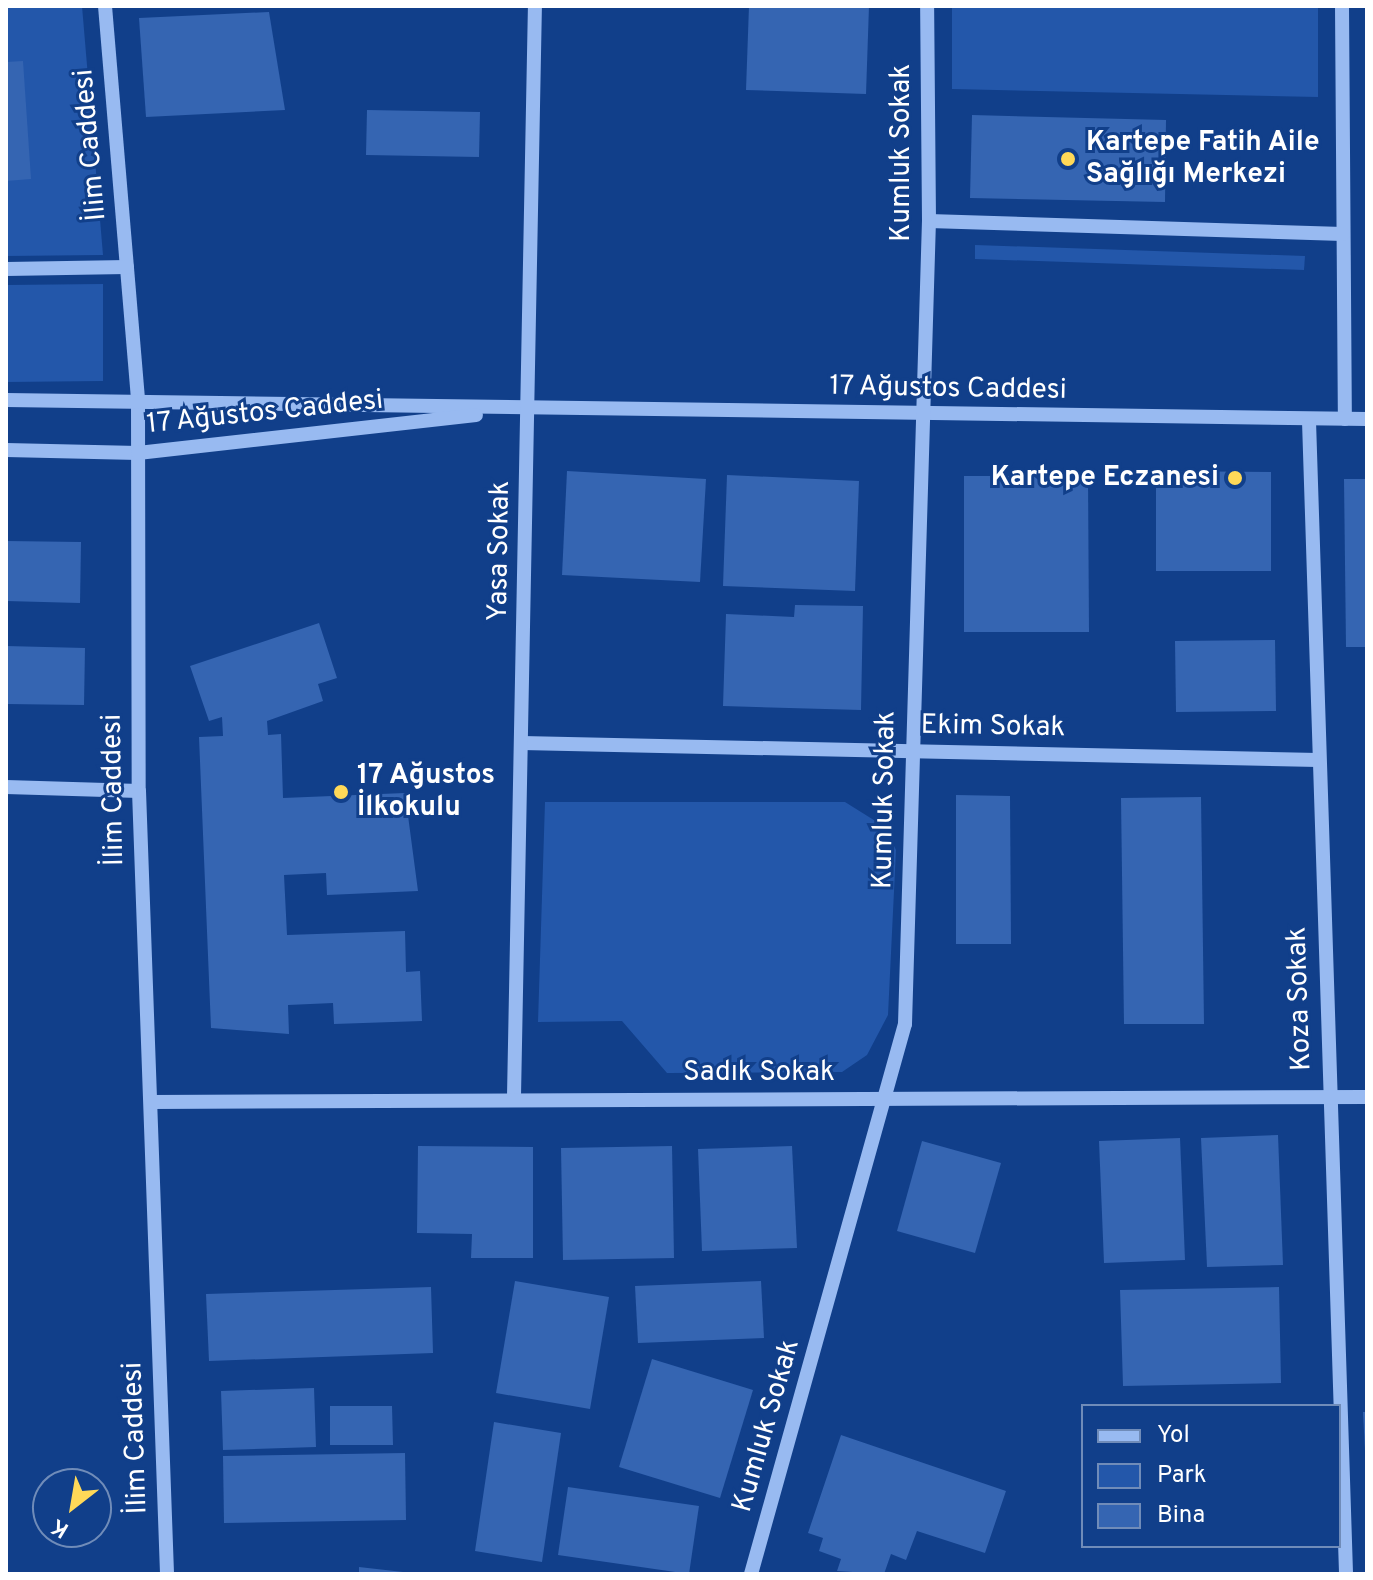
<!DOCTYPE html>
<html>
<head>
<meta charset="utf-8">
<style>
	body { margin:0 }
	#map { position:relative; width:1373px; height:1580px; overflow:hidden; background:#113f8a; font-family:Overpass,sans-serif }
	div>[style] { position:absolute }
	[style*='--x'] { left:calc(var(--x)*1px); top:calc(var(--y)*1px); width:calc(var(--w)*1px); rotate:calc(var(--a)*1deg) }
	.green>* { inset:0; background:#2357aa }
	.building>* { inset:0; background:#3565b2 }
	.minor>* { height:14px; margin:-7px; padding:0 7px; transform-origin:7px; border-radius:7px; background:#98baf1 }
	.dots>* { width:22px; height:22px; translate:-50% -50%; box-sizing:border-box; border:4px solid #113f8a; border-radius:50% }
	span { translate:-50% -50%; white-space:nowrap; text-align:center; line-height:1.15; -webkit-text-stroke:6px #113f8a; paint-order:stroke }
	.poi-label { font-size:28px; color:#fff; font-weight:700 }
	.left { translate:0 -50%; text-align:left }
	.right { translate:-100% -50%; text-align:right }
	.street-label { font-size:28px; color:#fff }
	.frame { position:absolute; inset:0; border:8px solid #fff; pointer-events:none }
	.legend { position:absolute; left:1081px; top:1404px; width:260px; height:144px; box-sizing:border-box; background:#113f8a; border:2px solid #708cb9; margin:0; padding:10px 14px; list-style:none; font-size:24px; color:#fff }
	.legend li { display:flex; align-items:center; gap:16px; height:40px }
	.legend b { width:40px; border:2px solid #708cb9 }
	.north { position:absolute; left:32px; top:1468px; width:80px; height:80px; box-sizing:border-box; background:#113f8a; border:2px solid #708cb9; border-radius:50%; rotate:211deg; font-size:22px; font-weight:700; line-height:32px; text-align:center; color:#fff }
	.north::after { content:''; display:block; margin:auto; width:28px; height:36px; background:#ffd958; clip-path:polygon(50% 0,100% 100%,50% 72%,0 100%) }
</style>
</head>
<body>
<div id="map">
	<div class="green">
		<i style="clip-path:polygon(6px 6px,82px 6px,103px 255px,6px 256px)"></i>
		<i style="clip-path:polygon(952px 6px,1318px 6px,1318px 97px,952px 89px)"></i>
		<i style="clip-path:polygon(975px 245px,1305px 256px,1304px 270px,975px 259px)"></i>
		<i style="clip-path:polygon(103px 284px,103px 381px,6px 382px,6px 285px)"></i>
		<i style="clip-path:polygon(545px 802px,845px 802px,885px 827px,896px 850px,888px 1015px,867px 1055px,842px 1072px,667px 1073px,622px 1021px,538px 1022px)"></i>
	</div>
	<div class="building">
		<i style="clip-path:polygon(749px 6px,869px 6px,866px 94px,746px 90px)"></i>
		<i style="clip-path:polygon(269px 12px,285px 110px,146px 117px,139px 18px)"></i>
		<i style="clip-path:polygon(23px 61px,31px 179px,6px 181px,6px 62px)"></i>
		<i style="clip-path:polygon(367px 110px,480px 112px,479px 157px,366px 155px)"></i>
		<i style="clip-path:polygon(972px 115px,1166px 120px,1165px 202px,970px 198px)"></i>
		<i style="clip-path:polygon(567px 471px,706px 479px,700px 582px,562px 575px)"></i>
		<i style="clip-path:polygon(1156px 471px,1271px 472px,1271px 571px,1156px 571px)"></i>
		<i style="clip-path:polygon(727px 475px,859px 481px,855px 591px,723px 586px)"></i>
		<i style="clip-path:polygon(964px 476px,1088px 476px,1089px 632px,964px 632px)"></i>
		<i style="clip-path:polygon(1344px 479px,1367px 479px,1367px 647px,1346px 647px)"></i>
		<i style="clip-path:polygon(6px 541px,81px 542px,80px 603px,6px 601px)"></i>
		<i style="clip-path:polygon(795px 605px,863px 606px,861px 710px,723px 706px,726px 614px,794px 617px)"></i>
		<i style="clip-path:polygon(319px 623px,337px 678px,318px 684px,323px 701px,267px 721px,268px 735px,281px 734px,283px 798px,405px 793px,418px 891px,327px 895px,326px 873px,284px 875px,287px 935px,405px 931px,406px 972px,420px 971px,422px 1021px,334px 1024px,333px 1003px,288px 1005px,289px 1034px,211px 1028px,199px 737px,223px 736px,222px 717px,209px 721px,190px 666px)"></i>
		<i style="clip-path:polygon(1275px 640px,1276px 711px,1176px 712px,1175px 641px)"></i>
		<i style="clip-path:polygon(6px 646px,85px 648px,84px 705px,6px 704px)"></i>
		<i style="clip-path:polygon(956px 795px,1010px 796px,1011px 944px,956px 944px)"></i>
		<i style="clip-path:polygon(1201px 797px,1204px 1024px,1124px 1024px,1121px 798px)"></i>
		<i style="clip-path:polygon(1278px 1135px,1283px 1265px,1207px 1267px,1201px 1138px)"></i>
		<i style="clip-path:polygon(1180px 1138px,1185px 1260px,1104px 1263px,1099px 1141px)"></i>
		<i style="clip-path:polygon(922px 1141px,1001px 1163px,975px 1253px,897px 1231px)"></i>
		<i style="clip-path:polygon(418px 1146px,533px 1147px,533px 1258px,471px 1258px,472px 1234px,417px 1233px)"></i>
		<i style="clip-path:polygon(672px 1146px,674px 1258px,563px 1260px,561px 1148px)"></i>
		<i style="clip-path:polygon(792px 1146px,797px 1248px,702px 1251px,698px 1149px)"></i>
		<i style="clip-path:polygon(515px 1281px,609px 1297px,590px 1409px,496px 1393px)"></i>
		<i style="clip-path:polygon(761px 1281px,764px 1338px,638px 1343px,635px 1286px)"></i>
		<i style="clip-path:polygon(431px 1287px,433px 1353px,209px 1361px,206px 1294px)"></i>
		<i style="clip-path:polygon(1279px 1287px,1281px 1383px,1123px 1386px,1120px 1290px)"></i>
		<i style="clip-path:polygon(652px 1359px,753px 1390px,720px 1498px,619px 1467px)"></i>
		<i style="clip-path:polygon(314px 1388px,316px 1447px,223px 1450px,221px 1391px)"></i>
		<i style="clip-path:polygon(330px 1406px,392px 1406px,393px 1445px,330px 1445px)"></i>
		<i style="clip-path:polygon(1363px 1412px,1367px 1412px,1367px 1451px,1365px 1451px)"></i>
		<i style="clip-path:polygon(494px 1422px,561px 1433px,542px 1562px,475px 1551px)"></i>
		<i style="clip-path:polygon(841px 1435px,1006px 1491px,985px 1553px,917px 1531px,906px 1560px,891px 1554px,884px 1574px,837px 1571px,841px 1559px,819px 1551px,823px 1538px,808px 1533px)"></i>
		<i style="clip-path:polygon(405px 1453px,406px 1520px,224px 1523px,223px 1456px)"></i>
		<i style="clip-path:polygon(568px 1487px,699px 1506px,689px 1574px,558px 1555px)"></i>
		<i style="clip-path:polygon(359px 1567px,403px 1572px,403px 1574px,359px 1574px)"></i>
	</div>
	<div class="minor">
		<i style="--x:105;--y:6;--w:398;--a:85.2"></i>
		<i style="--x:138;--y:403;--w:388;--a:89.9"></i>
		<i style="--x:139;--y:791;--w:784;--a:87.95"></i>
		<i style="--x:1342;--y:6;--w:413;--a:89.6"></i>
		<i style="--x:929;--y:221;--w:414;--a:1.8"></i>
		<i style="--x:6;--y:269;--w:121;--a:-0.9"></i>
		<i style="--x:6;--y:400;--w:1361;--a:0.8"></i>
		<i style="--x:1309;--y:421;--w:1154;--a:88.16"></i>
		<i style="--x:6;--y:450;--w:132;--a:1.3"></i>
		<i style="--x:138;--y:453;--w:340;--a:-6.4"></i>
		<i style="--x:522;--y:743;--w:796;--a:1.22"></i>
		<i style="--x:6;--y:787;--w:133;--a:1.7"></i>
		<i style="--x:514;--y:1096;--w:1090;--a:-88.9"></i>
		<i style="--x:151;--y:1102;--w:1216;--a:-0.24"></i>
		<i style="--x:751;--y:1574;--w:571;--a:-74.36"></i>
		<i style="--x:905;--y:1024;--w:803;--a:-88.29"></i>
		<i style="--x:929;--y:221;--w:215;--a:-90.5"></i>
	</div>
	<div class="dots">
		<i style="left:1068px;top:159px;background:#ffd958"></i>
		<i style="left:1235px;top:478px;background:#ffd958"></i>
		<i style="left:341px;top:792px;background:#ffd958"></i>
	</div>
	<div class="poi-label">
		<span class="left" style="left:1086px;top:159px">Kartepe Fatih Aile<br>Sağlığı Merkezi</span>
		<span class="right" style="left:1219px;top:478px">Kartepe Eczanesi</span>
		<span class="left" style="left:357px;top:792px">17 Ağustos<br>İlkokulu</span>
	</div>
	<div class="street-label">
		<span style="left:91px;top:145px;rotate:-95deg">İlim Caddesi</span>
		<span style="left:902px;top:153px;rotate:-90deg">Kumluk Sokak</span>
		<span style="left:948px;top:389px;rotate:1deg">17 Ağustos Caddesi</span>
		<span style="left:265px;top:413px;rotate:-6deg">17 Ağustos Caddesi</span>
		<span style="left:500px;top:551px;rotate:-89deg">Yasa Sokak</span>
		<span style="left:993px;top:727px;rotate:1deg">Ekim Sokak</span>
		<span style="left:114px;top:790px;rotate:-91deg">İlim Caddesi</span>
		<span style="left:885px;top:800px;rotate:-89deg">Kumluk Sokak</span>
		<span style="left:1300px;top:999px;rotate:-92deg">Koza Sokak</span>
		<span style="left:759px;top:1073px">Sadık Sokak</span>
		<span style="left:767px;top:1426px;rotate:-74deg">Kumluk Sokak</span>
		<span style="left:136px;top:1438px;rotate:-92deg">İlim Caddesi</span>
	</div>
	<div class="frame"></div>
	<ul class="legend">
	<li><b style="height:10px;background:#98baf1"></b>Yol</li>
	<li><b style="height:22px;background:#2357aa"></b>Park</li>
	<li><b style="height:22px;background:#3565b2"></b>Bina</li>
	</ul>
	<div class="north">K</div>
</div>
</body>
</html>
